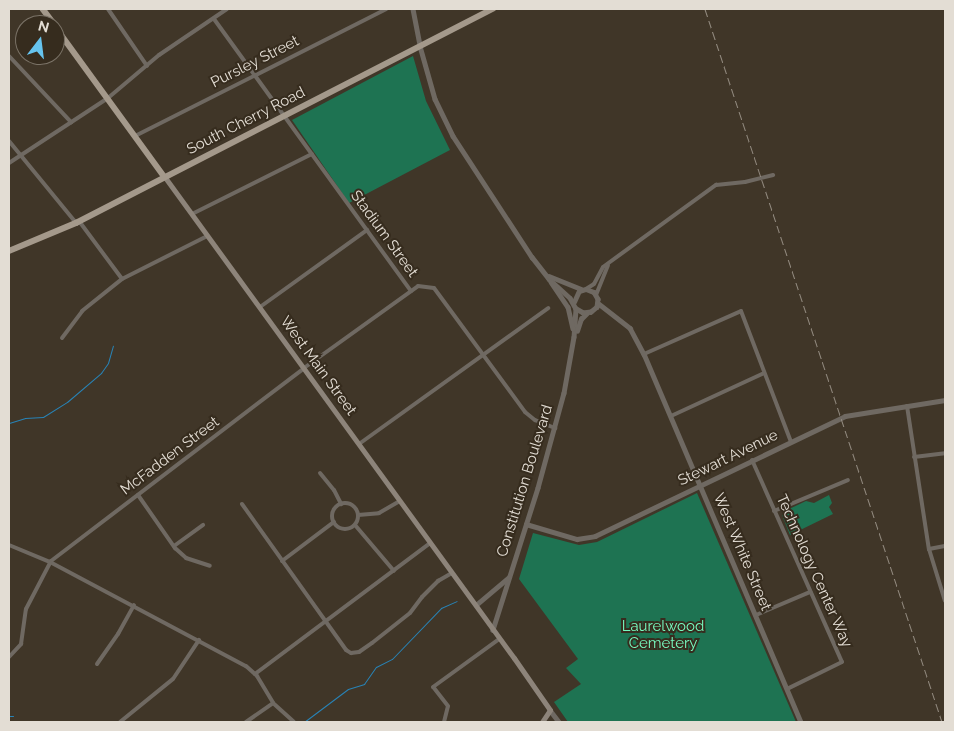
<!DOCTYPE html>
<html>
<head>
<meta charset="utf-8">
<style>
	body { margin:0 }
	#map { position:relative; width:954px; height:731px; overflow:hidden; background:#403628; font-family:Raleway,sans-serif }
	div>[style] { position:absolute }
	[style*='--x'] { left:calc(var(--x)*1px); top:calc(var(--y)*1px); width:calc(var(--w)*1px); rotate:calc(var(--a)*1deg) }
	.green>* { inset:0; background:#1e7352 }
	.stream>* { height:1px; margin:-0.5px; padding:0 0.5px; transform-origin:0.5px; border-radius:0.5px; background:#2883b6 }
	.minor>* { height:4px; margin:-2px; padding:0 2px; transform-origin:2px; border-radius:2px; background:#6f6962 }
	.minor>.ring { margin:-2px; padding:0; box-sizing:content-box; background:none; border:4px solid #6f6962; border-radius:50% }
	.tertiary>* { height:4.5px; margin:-2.25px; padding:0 2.25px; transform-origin:2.25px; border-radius:2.25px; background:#6f6962 }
	.secondary>* { height:5px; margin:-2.5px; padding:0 2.5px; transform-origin:2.5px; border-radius:2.5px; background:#8d847a }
	.primary>* { height:5.5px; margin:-2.75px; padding:0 2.75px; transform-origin:2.75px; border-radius:2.75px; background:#a4998b }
	.rail>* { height:1px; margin-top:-0.5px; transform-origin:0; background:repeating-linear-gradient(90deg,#938b80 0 8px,transparent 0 12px) }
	span { translate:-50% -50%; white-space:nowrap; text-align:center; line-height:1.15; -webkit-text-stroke:4px #362c1e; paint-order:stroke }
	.street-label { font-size:15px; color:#e3ddd4 }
	.park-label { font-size:15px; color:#77fbc1 }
	.frame { position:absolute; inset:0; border:10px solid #e3ddd4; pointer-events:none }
	.north { position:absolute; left:15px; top:15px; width:50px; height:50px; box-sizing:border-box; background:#362c1e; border:1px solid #7b7367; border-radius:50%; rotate:15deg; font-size:14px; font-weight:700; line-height:20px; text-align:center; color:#e3ddd4 }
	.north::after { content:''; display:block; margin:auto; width:18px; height:22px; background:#66c4ef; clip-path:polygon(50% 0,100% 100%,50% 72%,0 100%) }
</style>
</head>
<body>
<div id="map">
	<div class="green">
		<i style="clip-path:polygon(413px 56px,426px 101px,450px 150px,349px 203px,292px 120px)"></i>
		<i style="clip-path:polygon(697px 493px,796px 722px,568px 722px,554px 702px,581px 684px,566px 668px,578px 659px,519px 579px,533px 533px,579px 545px,597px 542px)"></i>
		<i style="clip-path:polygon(829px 495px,832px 503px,829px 507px,833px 514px,790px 535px,782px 515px,788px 512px,787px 510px,806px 501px,814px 503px)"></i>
	</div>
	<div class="stream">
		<i style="--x:9;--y:423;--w:17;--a:-17"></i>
		<i style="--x:25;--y:418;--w:18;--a:-3"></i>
		<i style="--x:43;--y:417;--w:28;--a:-32"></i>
		<i style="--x:67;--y:402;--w:45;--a:-40.5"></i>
		<i style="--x:101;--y:373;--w:12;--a:-55"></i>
		<i style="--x:108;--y:363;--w:18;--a:-74"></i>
		<i style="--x:9;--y:716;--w:4;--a:0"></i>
		<i style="--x:304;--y:722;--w:55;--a:-36.9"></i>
		<i style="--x:348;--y:689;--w:17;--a:-17"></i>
		<i style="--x:364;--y:684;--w:21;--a:-55"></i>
		<i style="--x:376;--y:667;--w:18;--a:-27"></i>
		<i style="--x:392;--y:659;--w:71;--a:-46.1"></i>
		<i style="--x:441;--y:608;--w:17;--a:-24"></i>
	</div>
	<div class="minor">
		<i style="--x:108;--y:9;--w:69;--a:55.6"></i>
		<i style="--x:214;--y:19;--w:336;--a:54.1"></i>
		<i style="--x:9;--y:56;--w:91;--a:46.8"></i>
		<i style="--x:135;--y:136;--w:281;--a:-26.8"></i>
		<i style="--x:9;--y:141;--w:106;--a:50.7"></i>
		<i style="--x:9;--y:163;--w:118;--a:-33.3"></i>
		<i style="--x:108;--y:98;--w:67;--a:-40.1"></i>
		<i style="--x:159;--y:55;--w:82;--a:-34.1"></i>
		<i style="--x:192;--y:214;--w:134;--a:-26.6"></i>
		<i style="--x:79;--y:221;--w:72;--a:53.4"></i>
		<i style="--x:586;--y:289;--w:9;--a:-32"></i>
		<i style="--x:594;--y:284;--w:19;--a:-62"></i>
		<i style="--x:603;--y:267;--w:140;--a:-36"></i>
		<i style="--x:716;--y:185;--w:29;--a:-6"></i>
		<i style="--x:745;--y:182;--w:29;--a:-14"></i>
		<i style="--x:596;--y:295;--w:32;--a:-68"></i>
		<i style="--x:260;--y:307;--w:132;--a:-35.7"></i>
		<i style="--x:62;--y:338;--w:34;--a:-53"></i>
		<i style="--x:82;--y:311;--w:51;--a:-38.7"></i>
		<i style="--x:122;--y:279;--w:95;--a:-26.8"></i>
		<i style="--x:644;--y:354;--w:106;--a:-23.9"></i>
		<i style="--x:741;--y:311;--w:140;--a:69.1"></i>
		<i style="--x:907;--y:406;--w:145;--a:81.3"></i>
		<i style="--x:929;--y:549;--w:54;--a:72.9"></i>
		<i style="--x:671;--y:416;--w:102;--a:-24.8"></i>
		<i style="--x:359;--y:444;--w:233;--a:-35.7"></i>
		<i style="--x:914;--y:457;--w:31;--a:-7"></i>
		<i style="--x:752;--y:460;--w:221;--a:66"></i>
		<i style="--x:842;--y:662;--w:61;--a:153.9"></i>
		<i style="--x:320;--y:473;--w:22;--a:51"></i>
		<i style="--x:334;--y:490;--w:16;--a:63"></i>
		<i style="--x:138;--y:495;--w:65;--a:55.1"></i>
		<i style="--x:175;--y:548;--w:15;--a:42"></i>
		<i style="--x:186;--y:558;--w:25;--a:18"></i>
		<i class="ring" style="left:332px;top:503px;width:22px;height:22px"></i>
		<i style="--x:242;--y:504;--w:179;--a:54.5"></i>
		<i style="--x:346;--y:650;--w:6;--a:31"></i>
		<i style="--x:351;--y:653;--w:8;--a:-7"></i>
		<i style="--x:359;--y:652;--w:16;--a:-35"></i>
		<i style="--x:372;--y:643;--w:48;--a:-38.3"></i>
		<i style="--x:410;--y:613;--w:20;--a:-53"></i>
		<i style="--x:422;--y:597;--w:23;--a:-45"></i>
		<i style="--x:438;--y:581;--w:16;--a:-30"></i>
		<i style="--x:774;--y:511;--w:80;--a:-22.7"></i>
		<i style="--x:358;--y:515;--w:21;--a:-5"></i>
		<i style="--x:379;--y:513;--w:24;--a:-30"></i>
		<i style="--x:355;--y:525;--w:60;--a:49.7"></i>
		<i style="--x:9;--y:545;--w:44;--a:22.5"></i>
		<i style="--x:50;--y:562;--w:222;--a:28"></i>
		<i style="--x:246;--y:666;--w:15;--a:42"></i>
		<i style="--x:257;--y:676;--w:31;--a:59"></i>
		<i style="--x:273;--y:703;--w:28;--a:42"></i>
		<i style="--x:174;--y:546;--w:36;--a:-36"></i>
		<i style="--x:929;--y:549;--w:16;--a:-11"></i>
		<i style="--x:282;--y:561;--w:65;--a:-36.9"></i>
		<i style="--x:756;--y:615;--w:59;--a:-23.1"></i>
		<i style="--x:9;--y:657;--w:18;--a:-47"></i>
		<i style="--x:21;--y:644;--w:35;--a:-82"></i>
		<i style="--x:26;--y:609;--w:54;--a:-62.5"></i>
		<i style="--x:51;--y:561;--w:318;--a:-37.3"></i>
		<i style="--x:304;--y:368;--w:140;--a:-35.7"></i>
		<i style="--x:418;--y:286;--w:16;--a:7"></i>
		<i style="--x:434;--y:288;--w:154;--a:53.7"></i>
		<i style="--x:525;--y:412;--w:13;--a:39"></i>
		<i style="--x:535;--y:420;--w:22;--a:22"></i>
		<i style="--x:97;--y:664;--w:37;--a:-55"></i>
		<i style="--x:118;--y:634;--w:33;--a:-61"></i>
		<i style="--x:255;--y:674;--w:219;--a:-36.8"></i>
		<i style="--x:120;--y:722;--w:68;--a:-39.1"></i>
		<i style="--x:173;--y:679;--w:47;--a:-56.3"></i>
		<i style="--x:246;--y:722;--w:33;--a:-35"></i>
		<i style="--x:444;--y:722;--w:16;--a:-76"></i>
		<i style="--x:448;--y:706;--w:24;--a:-128"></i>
		<i style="--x:433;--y:687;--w:82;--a:-36"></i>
	</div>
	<div class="tertiary">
		<i style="--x:413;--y:9;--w:38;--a:79"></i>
		<i style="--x:420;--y:46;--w:55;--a:74.2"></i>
		<i style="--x:435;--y:99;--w:41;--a:64.1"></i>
		<i style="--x:453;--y:136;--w:145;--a:56.9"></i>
		<i style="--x:532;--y:257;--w:28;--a:52"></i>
		<i style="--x:549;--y:279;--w:28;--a:42"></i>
		<i style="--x:570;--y:298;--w:13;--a:61"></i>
		<i style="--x:576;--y:309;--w:28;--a:94"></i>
		<i style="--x:574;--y:337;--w:57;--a:100.1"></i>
		<i style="--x:564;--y:393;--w:98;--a:105.3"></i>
		<i style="--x:538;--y:488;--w:149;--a:107.6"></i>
		<i style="--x:549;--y:276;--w:35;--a:22"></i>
		<i style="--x:551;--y:282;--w:30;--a:56"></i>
		<i style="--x:568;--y:307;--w:22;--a:77"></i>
		<i style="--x:574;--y:302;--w:12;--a:-66"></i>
		<i style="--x:579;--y:291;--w:7;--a:-16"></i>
		<i style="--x:586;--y:289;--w:9;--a:21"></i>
		<i style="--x:594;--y:292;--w:8;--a:60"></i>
		<i style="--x:598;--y:299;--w:8;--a:97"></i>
		<i style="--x:597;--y:307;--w:8;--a:140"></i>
		<i style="--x:591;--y:312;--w:8;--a:173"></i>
		<i style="--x:583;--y:313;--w:8;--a:-150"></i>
		<i style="--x:598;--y:303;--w:41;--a:38"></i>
		<i style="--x:630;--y:328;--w:30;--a:62"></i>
		<i style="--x:644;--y:354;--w:400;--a:66.9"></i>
		<i style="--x:577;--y:331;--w:13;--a:-72"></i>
		<i style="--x:581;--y:319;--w:8;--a:-45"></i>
		<i style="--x:526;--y:524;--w:53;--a:16.4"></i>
		<i style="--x:577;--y:539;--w:18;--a:-9"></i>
		<i style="--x:595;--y:536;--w:277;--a:-25.6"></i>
		<i style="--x:845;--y:416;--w:101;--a:-9.1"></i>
		<i style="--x:476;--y:605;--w:43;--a:-40.3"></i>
		<i style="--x:550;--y:710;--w:15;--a:53"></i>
	</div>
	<div class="secondary">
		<i style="--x:164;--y:176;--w:596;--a:54.02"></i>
		<i style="--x:514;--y:658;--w:63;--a:55.3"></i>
		<i style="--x:550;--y:710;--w:14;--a:124"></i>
	</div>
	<div class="primary">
		<i style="--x:43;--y:9;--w:20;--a:53"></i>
		<i style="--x:55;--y:26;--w:185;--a:54"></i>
		<i style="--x:9;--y:251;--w:73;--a:-22.7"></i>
		<i style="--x:76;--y:223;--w:469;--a:-27.2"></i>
	</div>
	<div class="rail">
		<i style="--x:705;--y:9;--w:751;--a:71.61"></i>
	</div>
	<div class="street-label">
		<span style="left:255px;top:62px;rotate:-27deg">Pursley Street</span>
		<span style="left:246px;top:121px;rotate:-27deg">South Cherry Road</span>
		<span style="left:384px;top:234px;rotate:54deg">Stadium Street</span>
		<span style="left:318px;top:366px;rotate:54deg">West Main Street</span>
		<span style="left:170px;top:456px;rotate:-37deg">McFadden Street</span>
		<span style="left:728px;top:458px;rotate:-26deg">Stewart Avenue</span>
		<span style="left:525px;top:481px;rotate:-73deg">Constitution Boulevard</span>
		<span style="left:742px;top:552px;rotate:67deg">West White Street</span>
		<span style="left:814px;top:571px;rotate:66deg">Technology Center Way</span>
	</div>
	<div class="park-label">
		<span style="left:663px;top:635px">Laurelwood<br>Cemetery</span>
	</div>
	<div class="frame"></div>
	<div class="north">N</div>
</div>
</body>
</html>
